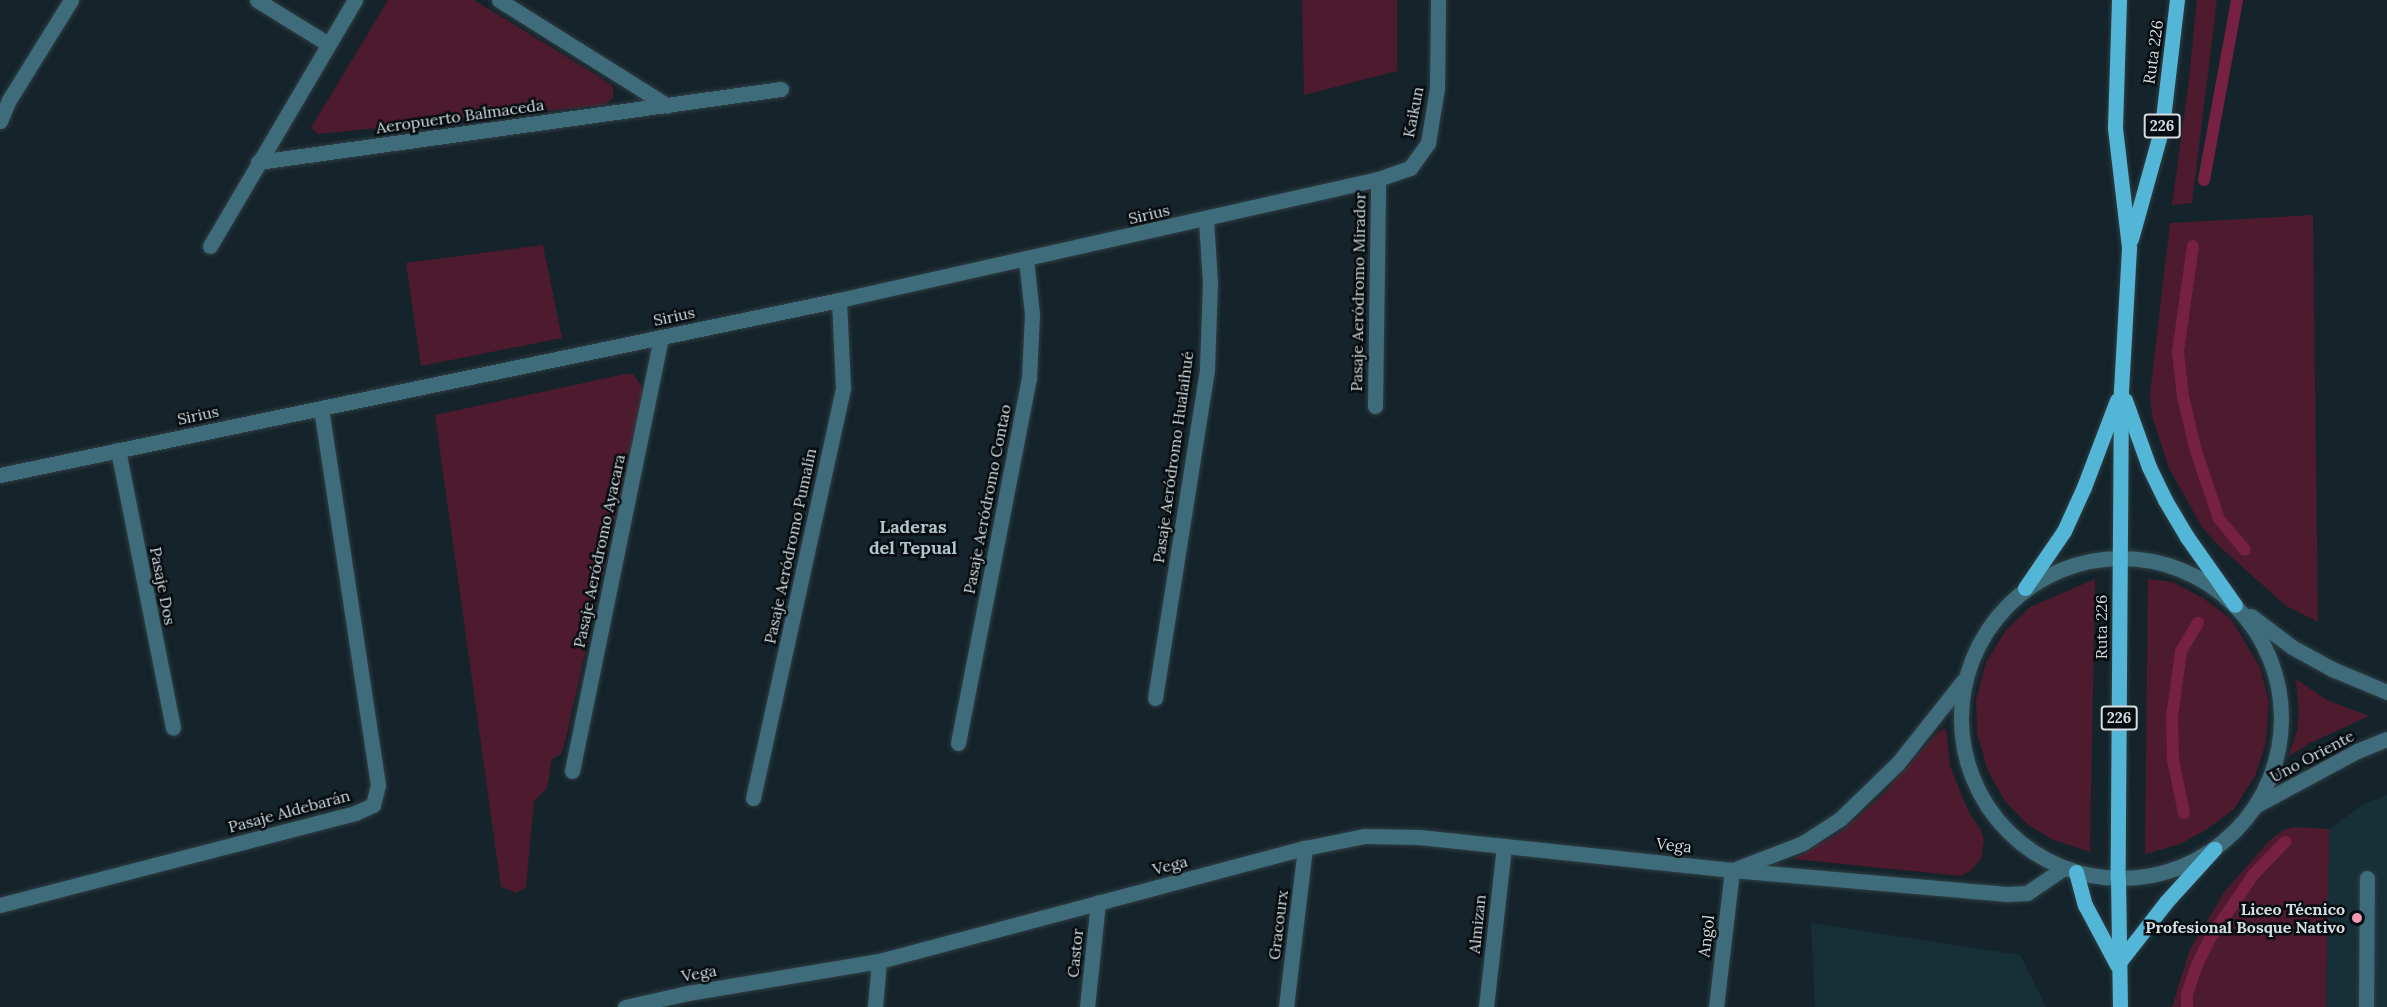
<!DOCTYPE html>
<html>
<head>
<meta charset="utf-8">
<style>
	body { margin:0 }
	#map { position:relative; width:2387px; height:1007px; overflow:hidden; background:#14242a; font-family:Lora,serif }
	div>[style] { position:absolute }
	[style*='--x'] { left:calc(var(--x)*1px); top:calc(var(--y)*1px); width:calc(var(--w)*1px); rotate:calc(var(--a)*1deg) }
	.built>* { inset:0; background:#172f37 }
	.green>* { inset:0; background:#4d1b2d }
	.stream>* { height:12px; margin:-6px; padding:0 6px; transform-origin:6px; border-radius:6px; background:#762141 }
	.roads { filter:drop-shadow(0 0 2px #2f3e44) drop-shadow(0 0 2px #2f3e44) }
	.minor>* { height:15px; margin:-7.5px; padding:0 7.5px; transform-origin:7.5px; border-radius:7.5px; background:#3f6c7b }
	.minor>.ring { margin:-7.5px; padding:0; box-sizing:content-box; background:none; border:15px solid #3f6c7b; border-radius:50% }
	.major>* { height:15px; margin:-7.5px; padding:0 7.5px; transform-origin:7.5px; border-radius:7.5px; background:#53b6d7 }
	.dots>* { width:16px; height:16px; translate:-50% -50%; box-sizing:border-box; border:3px solid #060c0f; border-radius:50% }
	span { translate:-50% -50%; white-space:nowrap; text-align:center; line-height:1.15; -webkit-text-stroke:5px #060c0f; paint-order:stroke }
	.shield-label span { padding:2px 4px; background:#060c0f; border:2px solid; border-radius:4px; -webkit-text-stroke-width:0 }
	.shield-label { font-size:15px; color:#d4dee1; font-weight:700 }
	.street-label { font-size:16px; color:#d4dee1 }
	.poi-label { font-size:16px; color:#d4dee1; font-weight:700 }
	.right { translate:-100% -50%; text-align:right }
	.neighbourhood-label { font-size:18px; color:#b0c4cb; font-weight:700 }
</style>
</head>
<body>
<div id="map">
	<div class="built">
		<i style="clip-path:polygon(2387px 795px,2387px 1007px,2326px 1007px,2329px 829px,2364px 804px)"></i>
		<i style="clip-path:polygon(1811px 923px,2020px 955px,2046px 1007px,1815px 1007px)"></i>
	</div>
	<div class="green">
		<i style="clip-path:polygon(388px 0,474px 0,603px 79px,613px 87px,613px 98px,604px 105px,318px 134px,311px 128px)"></i>
		<i style="clip-path:polygon(1302px 0,1397px 0,1397px 71px,1304px 95px)"></i>
		<i style="clip-path:polygon(2197px 0,2217px 0,2192px 203px,2172px 205px,2188px 88px)"></i>
		<i style="clip-path:polygon(2313px 215px,2318px 622px,2285px 605px,2219px 546px,2202px 527px,2169px 468px,2152px 416px,2150px 394px,2170px 223px)"></i>
		<i style="clip-path:polygon(543px 245px,562px 338px,421px 366px,406px 263px)"></i>
		<i style="clip-path:polygon(625px 374px,633px 374px,644px 390px,566px 738px,561px 754px,552px 759px,547px 788px,534px 801px,526px 887px,516px 893px,501px 887px,435px 415px)"></i>
		<i style="clip-path:polygon(2095px 579px,2090px 852px,2051px 839px,2026px 823px,2005px 801px,1988px 771px,1977px 733px,1976px 700px,1986px 662px,2006px 630px,2030px 607px)"></i>
		<i style="clip-path:polygon(2148px 579px,2173px 582px,2203px 598px,2231px 619px,2260px 667px,2269px 702px,2266px 742px,2256px 774px,2234px 809px,2206px 830px,2180px 844px,2145px 854px)"></i>
		<i style="clip-path:polygon(2296px 679px,2327px 700px,2369px 716px,2310px 743px,2288px 757px,2297px 731px,2299px 712px)"></i>
		<i style="clip-path:polygon(1946px 728px,1950px 766px,1969px 813px,1981px 830px,1984px 840px,1981px 859px,1970px 871px,1961px 876px,1793px 859px,1839px 833px,1861px 814px,1881px 796px,1938px 732px)"></i>
		<i style="clip-path:polygon(2294px 827px,2329px 829px,2326px 1007px,2172px 1007px,2190px 949px,2225px 891px,2270px 840px,2283px 830px)"></i>
	</div>
	<div class="stream">
		<i style="--x:2204;--y:180;--w:183;--a:-79.6"></i>
		<i style="--x:2193;--y:246;--w:107;--a:98.1"></i>
		<i style="--x:2178;--y:352;--w:45;--a:83.7"></i>
		<i style="--x:2183;--y:397;--w:56;--a:76.5"></i>
		<i style="--x:2196;--y:451;--w:72;--a:71.3"></i>
		<i style="--x:2219;--y:519;--w:40;--a:50"></i>
		<i style="--x:2184;--y:813;--w:54;--a:-101.7"></i>
		<i style="--x:2173;--y:760;--w:43;--a:-91.3"></i>
		<i style="--x:2172;--y:717;--w:67;--a:-82.2"></i>
		<i style="--x:2181;--y:651;--w:33;--a:-59"></i>
		<i style="--x:2187;--y:1007;--w:13;--a:-90"></i>
		<i style="--x:2187;--y:994;--w:31;--a:-71"></i>
		<i style="--x:2197;--y:965;--w:30;--a:-64"></i>
		<i style="--x:2210;--y:938;--w:78;--a:-55.5"></i>
		<i style="--x:2254;--y:874;--w:45;--a:-45.9"></i>
	</div>
	<div class="roads">
		<div class="minor">
			<i style="--x:257;--y:0;--w:84;--a:31.8"></i>
			<i style="--x:499;--y:0;--w:199;--a:32.1"></i>
			<i style="--x:0;--y:121;--w:23;--a:-67"></i>
			<i style="--x:9;--y:100;--w:118;--a:-58.2"></i>
			<i style="--x:258;--y:162;--w:528;--a:-7.95"></i>
			<i style="--x:210;--y:246;--w:286;--a:-59.5"></i>
			<i style="--x:1375;--y:406;--w:227;--a:-89.2"></i>
			<i style="--x:118;--y:450;--w:283;--a:78.8"></i>
			<i style="--x:0;--y:475;--w:857;--a:-11.78"></i>
			<i style="--x:839;--y:300;--w:552;--a:-12.65"></i>
			<i style="--x:1378;--y:179;--w:34;--a:-19"></i>
			<i style="--x:1410;--y:168;--w:31;--a:-54"></i>
			<i style="--x:1428;--y:143;--w:56;--a:-80.7"></i>
			<i style="--x:1437;--y:88;--w:88;--a:-89.3"></i>
			<i class="ring" style="left:1961px;top:558px;width:305px;height:305px"></i>
			<i style="--x:2251;--y:616;--w:51;--a:37.1"></i>
			<i style="--x:2292;--y:647;--w:46;--a:28.8"></i>
			<i style="--x:2332;--y:669;--w:60;--a:22.7"></i>
			<i style="--x:1155;--y:698;--w:333;--a:-81"></i>
			<i style="--x:1207;--y:369;--w:86;--a:-88"></i>
			<i style="--x:1210;--y:283;--w:63;--a:-93.6"></i>
			<i style="--x:958;--y:743;--w:372;--a:-79"></i>
			<i style="--x:1029;--y:378;--w:64;--a:-87.3"></i>
			<i style="--x:1032;--y:314;--w:54;--a:-96.3"></i>
			<i style="--x:572;--y:771;--w:443;--a:-78.4"></i>
			<i style="--x:753;--y:798;--w:420;--a:-77.6"></i>
			<i style="--x:843;--y:388;--w:88;--a:-92.6"></i>
			<i style="--x:2255;--y:806;--w:116;--a:-28.3"></i>
			<i style="--x:2357;--y:751;--w:32;--a:-22"></i>
			<i style="--x:1738;--y:868;--w:70;--a:-21"></i>
			<i style="--x:1803;--y:843;--w:44;--a:-33"></i>
			<i style="--x:1840;--y:819;--w:81;--a:-44"></i>
			<i style="--x:1898;--y:763;--w:105;--a:-51.6"></i>
			<i style="--x:0;--y:905;--w:367;--a:-14.5"></i>
			<i style="--x:355;--y:813;--w:20;--a:-24"></i>
			<i style="--x:373;--y:805;--w:21;--a:-76"></i>
			<i style="--x:378;--y:785;--w:380;--a:-98.6"></i>
			<i style="--x:625;--y:1007;--w:65;--a:-12.5"></i>
			<i style="--x:688;--y:993;--w:194;--a:-9.5"></i>
			<i style="--x:879;--y:961;--w:441;--a:-14.9"></i>
			<i style="--x:1305;--y:848;--w:60;--a:-11.5"></i>
			<i style="--x:1364;--y:836;--w:55;--a:1"></i>
			<i style="--x:1419;--y:837;--w:315;--a:6"></i>
			<i style="--x:1732;--y:870;--w:276;--a:5"></i>
			<i style="--x:2007;--y:894;--w:20;--a:-3"></i>
			<i style="--x:2027;--y:893;--w:45;--a:-34"></i>
			<i style="--x:875;--y:1007;--w:46;--a:-85"></i>
			<i style="--x:1087;--y:1007;--w:105;--a:-84"></i>
			<i style="--x:1286;--y:1007;--w:160;--a:-83.2"></i>
			<i style="--x:1486;--y:1007;--w:162;--a:-83.6"></i>
			<i style="--x:1716;--y:1007;--w:138;--a:-83.3"></i>
			<i style="--x:2366;--y:1007;--w:129;--a:-89.6"></i>
		</div>
		<div class="major">
			<i style="--x:2119;--y:0;--w:128;--a:91.8"></i>
			<i style="--x:2115;--y:128;--w:121;--a:83.3"></i>
			<i style="--x:2129;--y:248;--w:141;--a:93.2"></i>
			<i style="--x:2121;--y:389;--w:490;--a:90.4"></i>
			<i style="--x:2118;--y:879;--w:128;--a:89.1"></i>
			<i style="--x:2131;--y:239;--w:116;--a:-74.5"></i>
			<i style="--x:2162;--y:127;--w:128;--a:-83.3"></i>
			<i style="--x:2125;--y:400;--w:71;--a:70.3"></i>
			<i style="--x:2149;--y:467;--w:37;--a:64"></i>
			<i style="--x:2165;--y:500;--w:43;--a:59.3"></i>
			<i style="--x:2187;--y:537;--w:83;--a:54.8"></i>
			<i style="--x:2025;--y:588;--w:69;--a:-55.6"></i>
			<i style="--x:2064;--y:531;--w:48;--a:-65.6"></i>
			<i style="--x:2084;--y:487;--w:93;--a:-69.2"></i>
			<i style="--x:2076;--y:872;--w:34;--a:75"></i>
			<i style="--x:2085;--y:905;--w:66;--a:61.9"></i>
			<i style="--x:2117;--y:965;--w:80;--a:-52.1"></i>
			<i style="--x:2166;--y:902;--w:72;--a:-47.8"></i>
		</div>
	</div>
	<div class="dots">
		<i style="left:2357px;top:918px;background:#f19ab3"></i>
	</div>
	<div class="shield-label">
		<span style="left:2162px;top:126px">226</span>
		<span style="left:2119px;top:718px">226</span>
	</div>
	<div class="street-label">
		<span style="left:2153px;top:52px;rotate:-82deg">Ruta 226</span>
		<span style="left:1413px;top:112px;rotate:-79deg">Kaikun</span>
		<span style="left:460px;top:116px;rotate:-8deg">Aeropuerto Balmaceda</span>
		<span style="left:1149px;top:214px;rotate:-13deg">Sirius</span>
		<span style="left:1358px;top:292px;rotate:-89deg">Pasaje Aeródromo Mirador</span>
		<span style="left:674px;top:316px;rotate:-12deg">Sirius</span>
		<span style="left:198px;top:415px;rotate:-12deg">Sirius</span>
		<span style="left:1173px;top:457px;rotate:-82deg">Pasaje Aeródromo Hualaihué</span>
		<span style="left:987px;top:499px;rotate:-79deg">Pasaje Aeródromo Contao</span>
		<span style="left:790px;top:546px;rotate:-78deg">Pasaje Aeródromo Pumalín</span>
		<span style="left:599px;top:551px;rotate:-78deg">Pasaje Aeródromo Ayacara</span>
		<span style="left:163px;top:586px;rotate:79deg">Pasaje Dos</span>
		<span style="left:2101px;top:627px;rotate:-90deg">Ruta 226</span>
		<span style="left:2312px;top:756px;rotate:-28deg">Uno Oriente</span>
		<span style="left:289px;top:811px;rotate:-15deg">Pasaje Aldebarán</span>
		<span style="left:1674px;top:845px;rotate:6deg">Vega</span>
		<span style="left:1170px;top:865px;rotate:-15deg">Vega</span>
		<span style="left:1477px;top:924px;rotate:-84deg">Almizan</span>
		<span style="left:1278px;top:925px;rotate:-83deg">Gracourx</span>
		<span style="left:1706px;top:936px;rotate:-83deg">Angol</span>
		<span style="left:1075px;top:953px;rotate:-84deg">Castor</span>
		<span style="left:699px;top:973px;rotate:-10deg">Vega</span>
	</div>
	<div class="poi-label">
		<span class="right" style="left:2345px;top:918px">Liceo Técnico<br>Profesional Bosque Nativo</span>
	</div>
	<div class="neighbourhood-label">
		<span style="left:913px;top:538px">Laderas<br>del Tepual</span>
	</div>
</div>
</body>
</html>
